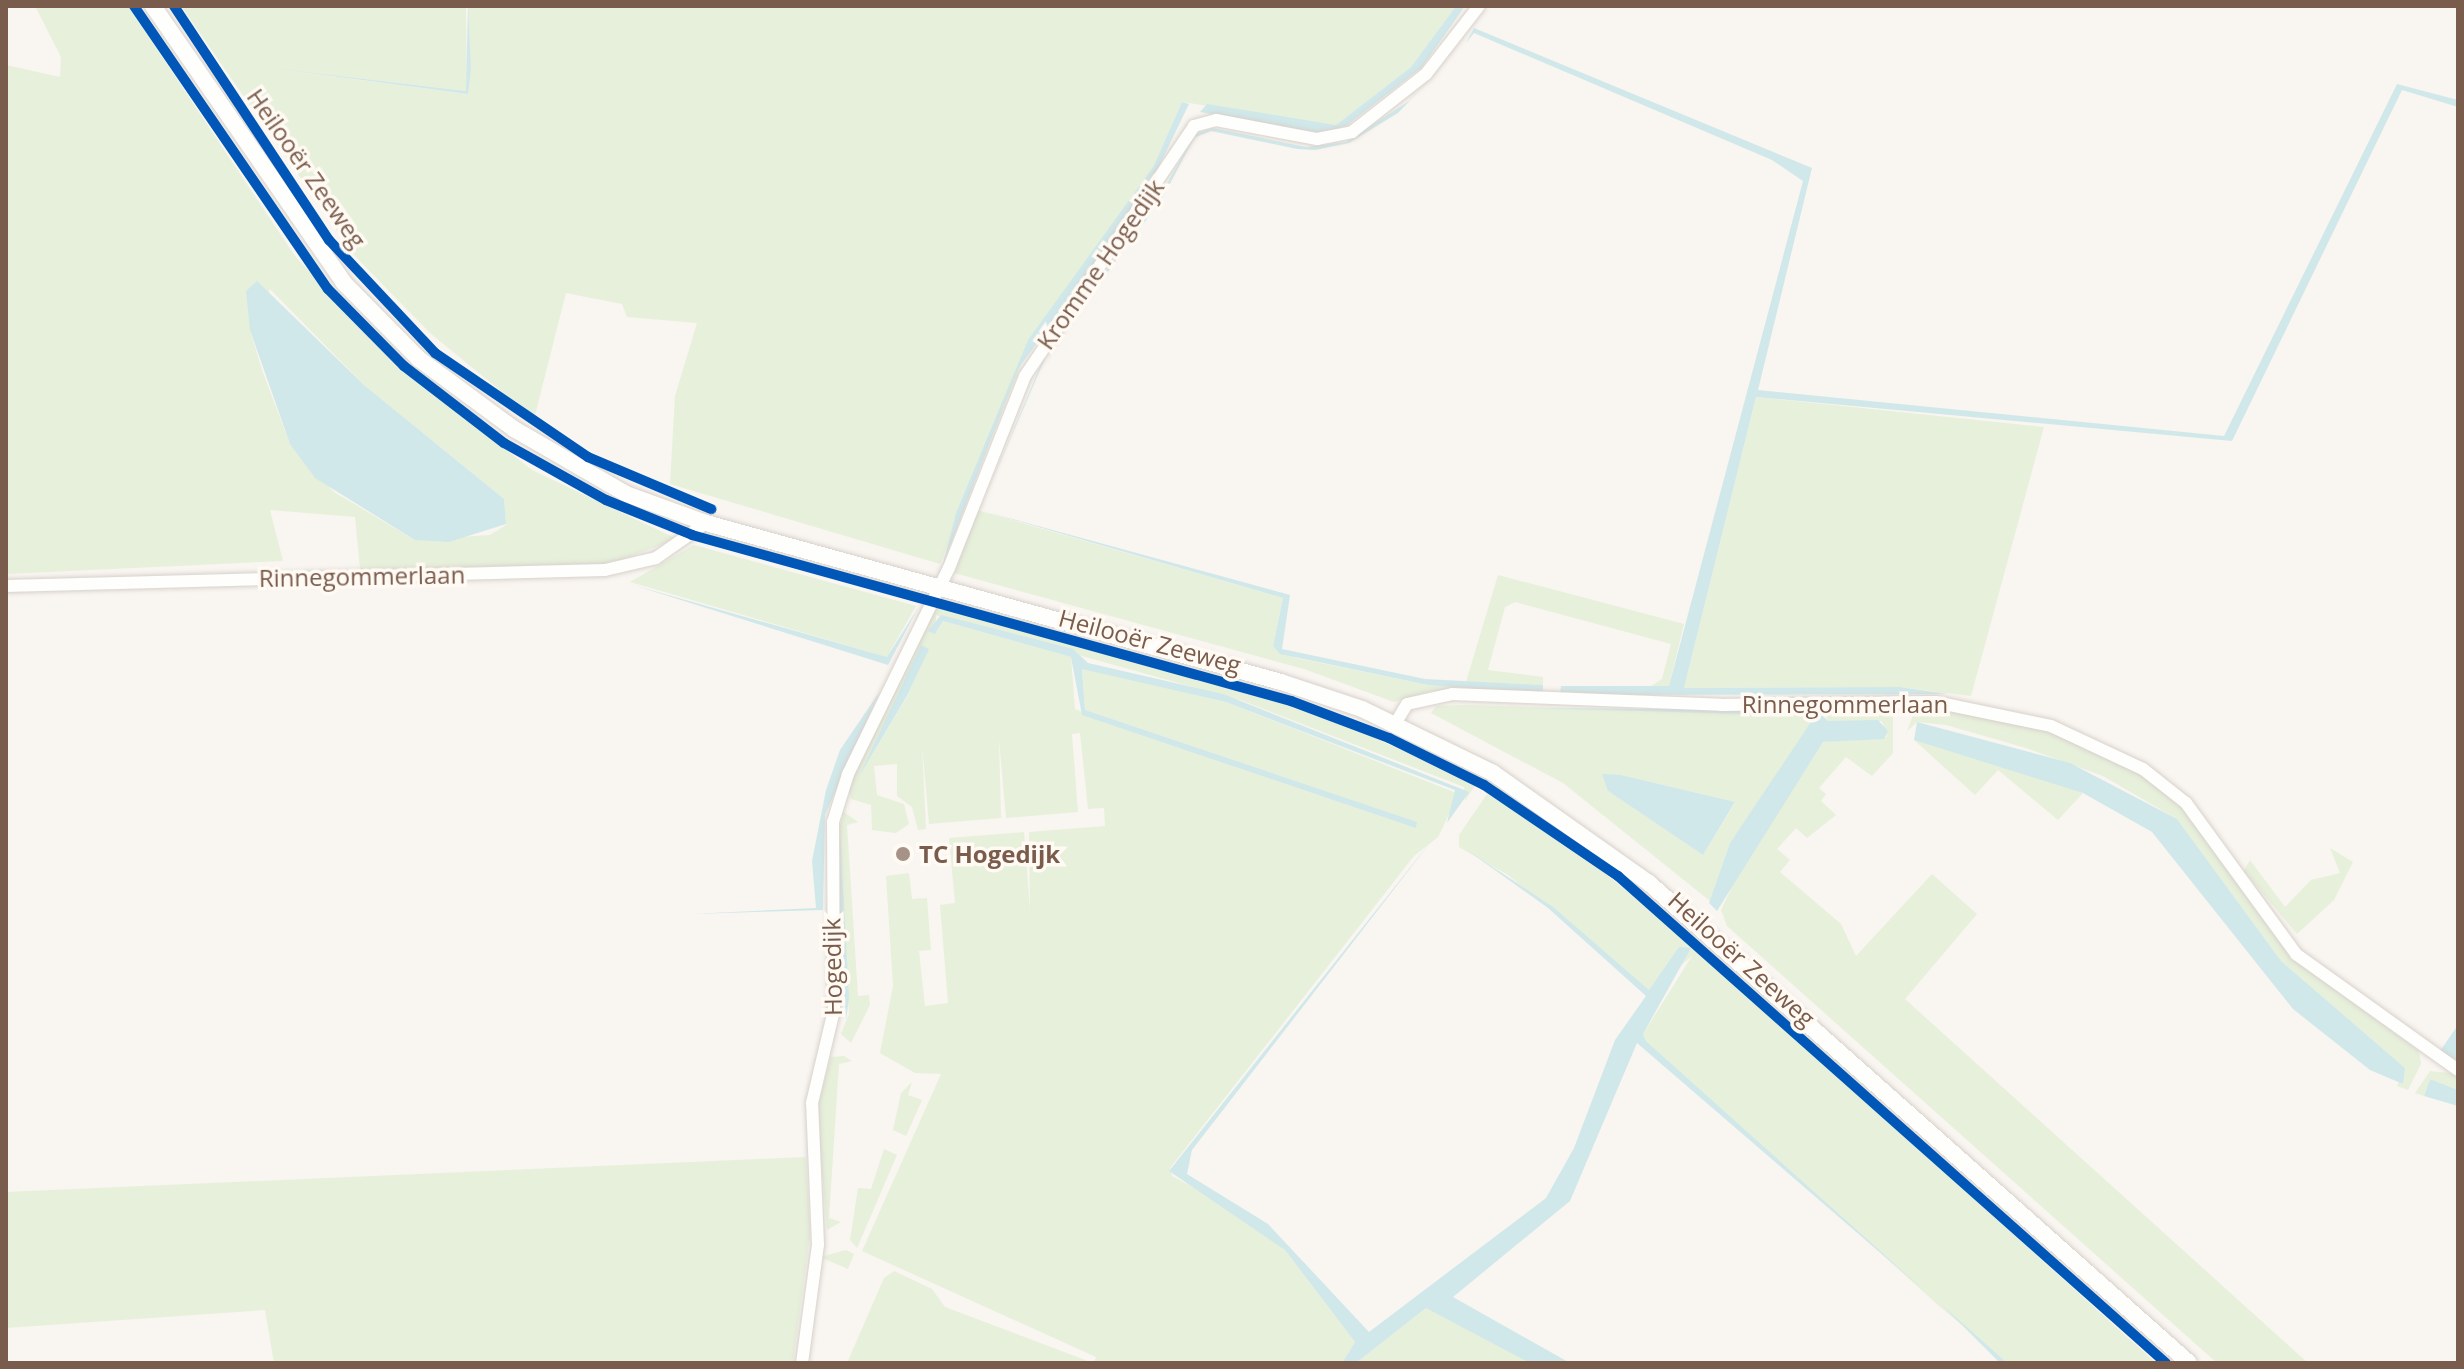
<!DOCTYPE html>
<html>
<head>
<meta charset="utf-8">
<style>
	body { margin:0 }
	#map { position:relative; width:2464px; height:1369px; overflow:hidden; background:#f9f5f0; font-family:"Open Sans",sans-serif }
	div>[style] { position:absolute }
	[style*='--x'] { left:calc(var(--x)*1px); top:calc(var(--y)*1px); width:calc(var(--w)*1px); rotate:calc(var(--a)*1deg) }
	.green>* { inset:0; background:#e7f0db }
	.water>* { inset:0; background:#d0e8ea }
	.roads { filter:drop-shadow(0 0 2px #d7d1cb) drop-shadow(0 0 2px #d7d1cb) }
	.minor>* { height:12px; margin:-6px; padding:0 6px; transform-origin:6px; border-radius:6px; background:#fefefd }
	.tertiary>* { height:16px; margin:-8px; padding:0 8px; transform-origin:8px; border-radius:8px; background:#fefefd }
	.cycleway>* { height:10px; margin:-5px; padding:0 5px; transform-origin:5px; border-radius:5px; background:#0057b8 }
	.dots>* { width:22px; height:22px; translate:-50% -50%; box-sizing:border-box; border:4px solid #fffaf3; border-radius:50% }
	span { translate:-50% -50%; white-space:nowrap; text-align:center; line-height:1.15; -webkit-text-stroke:7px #fffaf3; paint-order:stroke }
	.street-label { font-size:24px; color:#7a5c4d }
	.poi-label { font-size:24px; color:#7a5c4d; font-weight:700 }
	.left { translate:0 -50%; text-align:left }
	.frame { position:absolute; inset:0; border:8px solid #7a5c4d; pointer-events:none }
</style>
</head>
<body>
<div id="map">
	<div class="green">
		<i style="clip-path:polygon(evenodd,35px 6px,128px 6px,295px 256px,392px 361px,532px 470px,677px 539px,610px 564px,360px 569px,355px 517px,270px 510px,283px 561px,6px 574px,6px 65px,60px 77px,61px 57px,35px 6px,270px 289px,364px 385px,504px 499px,506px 525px,490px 535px,415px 540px,334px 492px,290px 444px,262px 370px,250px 330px,270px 289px)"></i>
		<i style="clip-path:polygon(181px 6px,466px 6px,467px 91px,277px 69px,468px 94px,468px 6px,1456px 6px,1411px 67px,1336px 125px,1182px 102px,1153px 167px,1028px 349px,940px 564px,670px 484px,675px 396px,697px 323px,627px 317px,622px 304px,566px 293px,535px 415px,507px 396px,430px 333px,354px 255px)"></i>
		<i style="clip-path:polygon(1756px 397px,2044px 427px,1971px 696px,1900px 687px,1684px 688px)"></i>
		<i style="clip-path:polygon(977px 510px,1283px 598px,1273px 646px,1296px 658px,1428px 685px,1543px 694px,1431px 691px,1394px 702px,1304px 669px,954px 573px)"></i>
		<i style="clip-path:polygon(694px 545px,916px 606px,887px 657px,630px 582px)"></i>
		<i style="clip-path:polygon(1498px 575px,1684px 624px,1669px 686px,1648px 688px,1662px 679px,1671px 644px,1515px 602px,1505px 607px,1488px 670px,1543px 677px,1543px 685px,1466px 682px)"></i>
		<i style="clip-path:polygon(evenodd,936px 607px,1326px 716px,1476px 784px,1465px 801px,1464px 787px,1243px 701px,936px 615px,936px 633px,943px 621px,1071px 657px,1075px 709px,1117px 726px,1420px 825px,1085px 710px,1082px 668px,1226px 702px,1459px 794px,1438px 837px,1414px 856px,1170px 1168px,1172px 1176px,1221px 1202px,1285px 1250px,1355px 1342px,1342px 1363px,1094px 1363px,1096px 1357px,862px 1251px,941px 1074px,915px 1073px,880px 1053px,893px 986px,886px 876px,909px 873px,912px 899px,927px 898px,931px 950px,919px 951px,925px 1006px,948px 1003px,940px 905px,955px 903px,949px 838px,1024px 832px,1030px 910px,1029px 832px,1105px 826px,1104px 808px,1088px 809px,1080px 733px,1072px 734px,1078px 812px,1006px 818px,999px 739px,1001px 818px,929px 824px,922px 745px,926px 829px,918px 830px,912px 807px,897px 796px,897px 764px,874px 766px,877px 795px,904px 804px,909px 824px,896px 833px,872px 830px,871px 805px,851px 799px,848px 786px,936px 607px,921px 646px,928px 649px,907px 697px,857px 780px,921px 646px)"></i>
		<i style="clip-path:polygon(1917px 704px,2056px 732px,2133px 766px,2188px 811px,2300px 964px,2419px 1051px,2421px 1064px,2408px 1090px,2397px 1086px,2405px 1068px,2281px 961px,2177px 819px,2103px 776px,2026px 748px,1946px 725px,1917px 722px,1907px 731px)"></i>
		<i style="clip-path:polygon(evenodd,1467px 705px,1812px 715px,1816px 723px,1730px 843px,1710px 901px,1563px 783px,1431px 713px,1436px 706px,1467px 705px,1621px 775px,1734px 802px,1735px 803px,1703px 855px,1608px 791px,1621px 775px)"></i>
		<i style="clip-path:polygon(1821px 707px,1884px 707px,1893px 716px,1893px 753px,1872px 776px,1846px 757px,1819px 788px,1826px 794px,1821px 801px,1836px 815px,1807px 838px,1796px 828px,1777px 849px,1790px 860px,1780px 872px,1841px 924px,1856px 956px,1932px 874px,1977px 914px,1905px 999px,2308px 1363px,2217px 1363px,1727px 926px,1721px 910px,1745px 860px,1823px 742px,1887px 737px,1882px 721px,1828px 721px)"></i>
		<i style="clip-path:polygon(1914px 740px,1943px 744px,2083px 793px,2058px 820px,1998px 770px,1975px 795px)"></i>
		<i style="clip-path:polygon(1487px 794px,1577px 850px,1693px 946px,2156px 1363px,2007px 1363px,1938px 1305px,1646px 1041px,1643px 1034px,1692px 956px,1650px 991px,1508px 875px,1459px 847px,1459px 835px)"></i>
		<i style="clip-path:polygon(844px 812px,858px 822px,847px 825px,858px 996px,869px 995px,870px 1005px,851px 1043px,841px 1034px,849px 1014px,838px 833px)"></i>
		<i style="clip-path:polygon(2330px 848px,2353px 862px,2334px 900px,2297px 934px,2244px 871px,2250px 860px,2285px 907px,2311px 880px,2340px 873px)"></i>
		<i style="clip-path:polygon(844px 1056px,852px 1061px,839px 1064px,829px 1218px,841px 1222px,827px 1230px,817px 1109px,831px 1057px)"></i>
		<i style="clip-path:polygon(2430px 1071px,2458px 1074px,2458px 1090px,2430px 1079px,2424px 1096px,2415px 1093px)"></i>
		<i style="clip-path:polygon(912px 1082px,908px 1095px,922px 1100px,906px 1136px,893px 1130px,901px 1093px)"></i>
		<i style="clip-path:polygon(884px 1149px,897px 1155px,857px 1248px,850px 1240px,858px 1188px,871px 1189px)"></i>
		<i style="clip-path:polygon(806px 1157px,810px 1235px,793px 1363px,274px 1363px,265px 1310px,6px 1328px,6px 1192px)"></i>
		<i style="clip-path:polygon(846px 1250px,854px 1254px,848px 1269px,820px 1257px)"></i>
		<i style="clip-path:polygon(894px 1271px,932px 1289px,945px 1307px,1093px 1363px,847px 1363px,884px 1278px)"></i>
		<i style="clip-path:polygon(1426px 1308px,1431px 1308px,1530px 1363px,1356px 1363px)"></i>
	</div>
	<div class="water">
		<i style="clip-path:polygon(468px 6px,471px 69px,468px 94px,271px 68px,466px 91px)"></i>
		<i style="clip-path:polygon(1456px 6px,1465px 6px,1422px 67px,1346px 126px,1319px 133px,1200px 112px,1207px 104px,1336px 125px,1411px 67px)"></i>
		<i style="clip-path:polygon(1474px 28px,1812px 168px,1758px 390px,2224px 436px,2397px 84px,2458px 100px,2458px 107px,2402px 90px,2232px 441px,1756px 397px,1684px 688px,1900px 687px,1948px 694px,1560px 695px,1561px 686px,1669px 686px,1803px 181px,1772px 160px,1474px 33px,1466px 43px)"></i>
		<i style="clip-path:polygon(1443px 66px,1398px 113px,1349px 143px,1315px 150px,1297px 149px,1211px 131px,1194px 138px,1163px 197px,1046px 356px,987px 493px,1047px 350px,1155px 205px,1195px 134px,1213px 128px,1306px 147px,1346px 142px,1409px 101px)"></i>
		<i style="clip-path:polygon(1182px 102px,1189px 104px,1148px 189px,1018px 369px,943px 564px,956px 513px,1028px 340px,1153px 167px)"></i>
		<i style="clip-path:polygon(257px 281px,364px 385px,504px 499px,506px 524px,449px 542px,415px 540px,315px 478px,290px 444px,250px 330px,246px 291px)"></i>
		<i style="clip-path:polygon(983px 511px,1290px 595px,1282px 649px,1425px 679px,1543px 685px,1543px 694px,1428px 685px,1280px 654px,1273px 646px,1283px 598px)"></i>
		<i style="clip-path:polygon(633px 585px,887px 657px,918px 608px,888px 665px)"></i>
		<i style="clip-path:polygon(941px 615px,1073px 649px,1088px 663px,1223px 694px,1469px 792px,1447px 823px,1455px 790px,1226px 702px,1082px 669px,1085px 710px,1417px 822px,1416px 828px,1082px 715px,1071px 657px,943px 621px,935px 634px,928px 631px)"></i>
		<i style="clip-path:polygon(921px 645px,929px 649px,907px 696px,857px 780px)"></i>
		<i style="clip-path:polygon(880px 691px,825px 815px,823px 910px,691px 914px,816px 908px,812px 861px,826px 790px,840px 750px)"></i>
		<i style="clip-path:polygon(1534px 708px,1817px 710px,1828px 721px,1878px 720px,1888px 731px,1884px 739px,1823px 742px,1717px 911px,1709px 903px,1730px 843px,1815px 716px)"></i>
		<i style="clip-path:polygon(1917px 722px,2070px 763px,2177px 819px,2281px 961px,2405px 1068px,2403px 1084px,2370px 1070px,2293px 1009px,2152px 832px,2083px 793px,1914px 740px)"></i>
		<i style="clip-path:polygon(1602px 774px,1621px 775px,1735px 802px,1703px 855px,1608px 791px)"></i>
		<i style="clip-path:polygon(840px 832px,849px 998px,846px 1021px,839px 927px)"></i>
		<i style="clip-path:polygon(1436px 835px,1192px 1150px,1187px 1174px,1268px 1224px,1369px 1332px,1546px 1198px,1574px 1148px,1615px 1040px,1646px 996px,1548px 908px,1464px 848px,1553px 907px,1649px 990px,1679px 947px,1691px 948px,1643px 1034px,1646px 1041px,1927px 1293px,1637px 1043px,1570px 1201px,1453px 1297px,1570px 1363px,1530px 1363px,1426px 1308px,1356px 1363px,1342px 1363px,1355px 1342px,1285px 1250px,1169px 1171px)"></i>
		<i style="clip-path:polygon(2458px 1025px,2458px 1061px,2440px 1051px)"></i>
		<i style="clip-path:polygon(2430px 1079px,2458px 1090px,2458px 1106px,2424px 1096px)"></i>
		<i style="clip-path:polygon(1941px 1304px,2007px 1363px,2000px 1363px)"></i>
	</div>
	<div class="roads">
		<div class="minor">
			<i style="--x:6;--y:586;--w:599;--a:-1.53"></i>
			<i style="--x:605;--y:570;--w:52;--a:-13.2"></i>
			<i style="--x:656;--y:558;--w:61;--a:-35"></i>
			<i style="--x:1395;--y:724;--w:23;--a:-59"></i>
			<i style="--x:1407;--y:704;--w:46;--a:-12.5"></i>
			<i style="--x:1452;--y:694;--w:269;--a:2.3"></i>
			<i style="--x:1721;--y:705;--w:214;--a:-0.8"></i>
			<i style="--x:1935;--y:702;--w:118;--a:11.7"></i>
			<i style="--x:2051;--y:726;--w:102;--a:25.1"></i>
			<i style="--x:2143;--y:769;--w:55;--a:38.3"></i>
			<i style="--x:2186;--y:803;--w:187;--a:53.9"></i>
			<i style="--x:2296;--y:954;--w:199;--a:35.6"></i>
			<i style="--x:802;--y:1363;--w:120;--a:-82.3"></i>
			<i style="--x:818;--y:1244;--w:141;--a:-92.4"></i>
			<i style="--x:812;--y:1103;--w:96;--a:-76.7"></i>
			<i style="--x:834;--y:1010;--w:188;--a:-90.3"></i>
			<i style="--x:833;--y:822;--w:50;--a:-72.6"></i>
			<i style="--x:848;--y:774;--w:229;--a:-63.9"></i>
			<i style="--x:949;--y:568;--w:206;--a:-68.4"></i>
			<i style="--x:1025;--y:376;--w:302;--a:-55.9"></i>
			<i style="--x:1194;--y:126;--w:23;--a:-15"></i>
			<i style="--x:1216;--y:120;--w:103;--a:10.7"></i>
			<i style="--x:1317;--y:139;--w:36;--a:-11"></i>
			<i style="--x:1352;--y:132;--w:94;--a:-38.1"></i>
			<i style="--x:1426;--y:74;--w:86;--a:-52.1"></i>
		</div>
		<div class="tertiary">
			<i style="--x:153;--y:6;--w:336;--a:55.4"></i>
			<i style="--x:344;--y:283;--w:107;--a:45.4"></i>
			<i style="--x:419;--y:359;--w:118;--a:36.4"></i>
			<i style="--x:514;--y:429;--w:129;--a:30.1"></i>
			<i style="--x:626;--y:494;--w:85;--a:19.9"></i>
			<i style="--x:706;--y:523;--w:597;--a:15.46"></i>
			<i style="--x:1281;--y:682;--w:85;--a:18.4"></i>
			<i style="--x:1362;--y:709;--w:146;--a:26"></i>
			<i style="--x:1493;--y:773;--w:191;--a:35.2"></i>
			<i style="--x:1649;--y:883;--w:722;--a:41.63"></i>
		</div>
	</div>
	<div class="cycleway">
		<i style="--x:134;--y:6;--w:343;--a:55.6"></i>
		<i style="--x:328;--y:289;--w:108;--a:45.4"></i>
		<i style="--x:404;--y:366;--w:126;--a:37.6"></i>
		<i style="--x:504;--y:443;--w:117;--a:29.2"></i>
		<i style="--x:606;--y:500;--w:93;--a:22.1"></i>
		<i style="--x:692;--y:535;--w:622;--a:15.49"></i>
		<i style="--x:1291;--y:701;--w:105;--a:20.7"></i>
		<i style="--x:1389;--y:738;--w:106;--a:26.3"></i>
		<i style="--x:1484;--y:785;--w:162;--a:34.2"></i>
		<i style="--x:1618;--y:876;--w:733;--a:41.63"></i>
		<i style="--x:174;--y:6;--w:281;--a:56.5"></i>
		<i style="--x:329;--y:240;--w:155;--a:46.8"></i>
		<i style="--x:435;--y:353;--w:185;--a:34.2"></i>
		<i style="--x:588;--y:457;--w:134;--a:22.9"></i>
	</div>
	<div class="dots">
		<i style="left:903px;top:854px;background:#a69286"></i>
	</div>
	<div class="street-label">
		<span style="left:307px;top:168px;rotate:55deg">Heilooër Zeeweg</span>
		<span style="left:1100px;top:264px;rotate:-55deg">Kromme Hogedijk</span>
		<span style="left:362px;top:576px;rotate:-1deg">Rinnegommerlaan</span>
		<span style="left:1150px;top:641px;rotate:15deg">Heilooër Zeeweg</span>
		<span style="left:1845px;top:704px">Rinnegommerlaan</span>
		<span style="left:1742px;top:959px;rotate:42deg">Heilooër Zeeweg</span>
		<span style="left:832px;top:967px;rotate:-91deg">Hogedijk</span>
	</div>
	<div class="poi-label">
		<span class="left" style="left:919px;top:854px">TC Hogedijk</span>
	</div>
	<div class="frame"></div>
</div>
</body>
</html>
